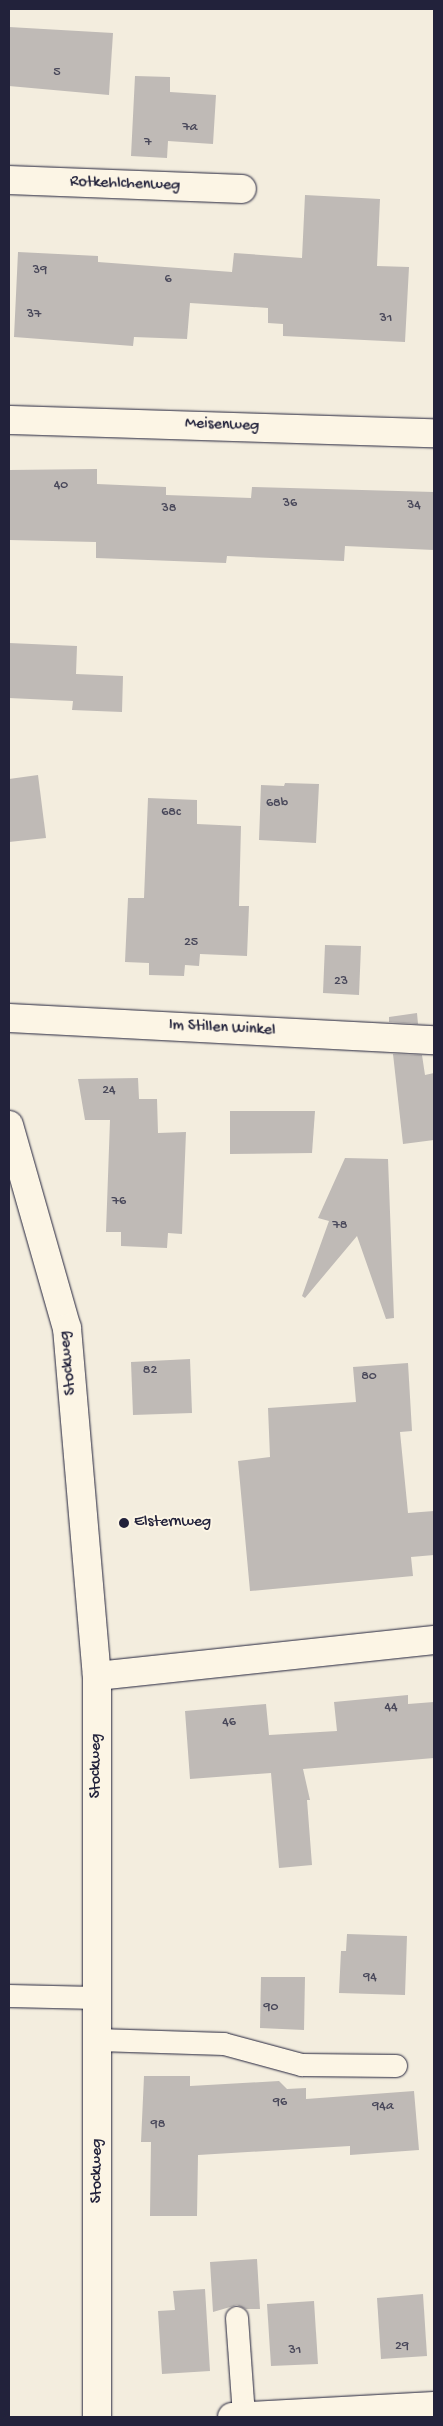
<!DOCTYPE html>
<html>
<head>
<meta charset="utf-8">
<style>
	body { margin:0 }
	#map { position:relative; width:443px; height:2426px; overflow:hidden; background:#f3edde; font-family:"Gochi Hand",sans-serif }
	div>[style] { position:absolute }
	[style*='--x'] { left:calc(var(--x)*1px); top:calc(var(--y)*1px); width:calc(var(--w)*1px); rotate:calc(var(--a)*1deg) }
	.building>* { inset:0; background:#bfbab6 }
	.roads { filter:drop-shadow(0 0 1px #22223b) drop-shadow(0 0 1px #22223b) }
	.service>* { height:22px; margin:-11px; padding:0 11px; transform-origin:11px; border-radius:11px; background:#fcf5e5 }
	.minor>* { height:28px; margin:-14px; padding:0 14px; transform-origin:14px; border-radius:14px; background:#fcf5e5 }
	.tertiary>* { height:28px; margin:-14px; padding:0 14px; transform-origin:14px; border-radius:14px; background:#fcf5e5 }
	.dots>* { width:14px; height:14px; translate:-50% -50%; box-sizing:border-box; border:2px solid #fcf5e5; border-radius:50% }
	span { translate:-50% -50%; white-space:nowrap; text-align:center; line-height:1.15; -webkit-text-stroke:4px #fcf5e5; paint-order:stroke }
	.number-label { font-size:14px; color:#49485a }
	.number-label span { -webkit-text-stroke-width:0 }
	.street-label { font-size:16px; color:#22223b }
	.poi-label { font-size:16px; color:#22223b }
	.left { translate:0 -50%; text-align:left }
	.frame { position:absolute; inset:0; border:10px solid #22223b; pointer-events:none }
</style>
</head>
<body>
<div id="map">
	<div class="building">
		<i style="clip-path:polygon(9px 27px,113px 33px,109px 95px,9px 86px)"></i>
		<i style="clip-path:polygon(135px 76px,170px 77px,170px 92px,216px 95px,213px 144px,168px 141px,167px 158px,131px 156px)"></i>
		<i style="clip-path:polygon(305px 195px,380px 199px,377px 266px,409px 267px,405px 342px,283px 336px,283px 324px,268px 323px,268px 308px,190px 303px,187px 339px,134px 337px,133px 346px,14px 337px,18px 252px,98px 256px,98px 262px,232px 272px,234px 253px,302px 258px)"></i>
		<i style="clip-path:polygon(97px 469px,97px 484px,166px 487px,166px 495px,251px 498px,252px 487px,434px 492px,434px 550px,345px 546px,344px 561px,227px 556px,226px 563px,96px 558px,96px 542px,9px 540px,9px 470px)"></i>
		<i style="clip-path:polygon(9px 643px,77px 646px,76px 674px,123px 676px,122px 712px,72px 710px,73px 701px,9px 698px)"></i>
		<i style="clip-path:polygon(38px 775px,46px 838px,9px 842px,9px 779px)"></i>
		<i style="clip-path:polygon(285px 783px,319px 784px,316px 843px,259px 840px,261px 785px,284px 786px)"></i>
		<i style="clip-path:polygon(148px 798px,197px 800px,197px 824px,241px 826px,239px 906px,249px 906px,247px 956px,200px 954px,199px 966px,185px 965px,184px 976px,149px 975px,149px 963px,125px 962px,128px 898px,144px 898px)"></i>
		<i style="clip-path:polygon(325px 945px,361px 946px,359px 995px,323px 993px)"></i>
		<i style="clip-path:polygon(417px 1013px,418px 1024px,389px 1022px,389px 1017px)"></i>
		<i style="clip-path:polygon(393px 1054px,422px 1055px,425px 1075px,434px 1073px,434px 1140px,403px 1144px)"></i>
		<i style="clip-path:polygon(138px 1078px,139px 1099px,157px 1099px,158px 1133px,186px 1132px,182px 1234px,168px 1233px,167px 1248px,121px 1246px,121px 1232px,106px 1232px,110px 1120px,85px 1120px,78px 1079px)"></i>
		<i style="clip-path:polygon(230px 1111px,315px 1111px,312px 1153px,230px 1154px)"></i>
		<i style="clip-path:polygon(345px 1158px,388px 1159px,394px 1318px,386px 1319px,357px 1236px,305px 1298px,302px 1296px,329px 1221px,318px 1218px)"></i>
		<i style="clip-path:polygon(190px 1359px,192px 1413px,133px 1415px,131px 1362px)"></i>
		<i style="clip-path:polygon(408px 1363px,412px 1431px,400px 1432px,408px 1513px,434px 1511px,434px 1555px,411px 1557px,413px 1576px,250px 1591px,238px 1461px,270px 1457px,268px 1408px,356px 1402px,353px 1367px)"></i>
		<i style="clip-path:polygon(408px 1695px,408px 1704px,434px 1702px,434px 1758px,303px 1769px,310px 1800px,307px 1800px,312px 1865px,279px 1868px,271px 1773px,190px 1779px,185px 1711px,266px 1704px,269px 1735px,337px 1731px,334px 1702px)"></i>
		<i style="clip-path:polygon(347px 1934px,407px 1936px,405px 1995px,339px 1993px,341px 1951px,346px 1951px)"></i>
		<i style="clip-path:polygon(261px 1977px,305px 1977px,304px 2030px,260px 2028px)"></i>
		<i style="clip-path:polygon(144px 2076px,190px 2076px,190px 2086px,279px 2081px,287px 2089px,306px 2088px,306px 2099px,414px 2091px,419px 2150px,350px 2155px,350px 2146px,198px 2155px,197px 2216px,150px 2216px,151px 2142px,141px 2142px)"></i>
		<i style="clip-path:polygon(257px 2259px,260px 2309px,246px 2309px,237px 2305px,213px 2312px,210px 2262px)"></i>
		<i style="clip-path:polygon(205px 2289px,210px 2371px,162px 2374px,158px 2311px,175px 2310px,173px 2291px)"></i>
		<i style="clip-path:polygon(423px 2294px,427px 2356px,381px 2359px,377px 2298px)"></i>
		<i style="clip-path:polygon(314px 2301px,318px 2364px,271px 2366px,267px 2304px)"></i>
	</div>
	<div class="roads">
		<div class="service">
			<i style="--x:9;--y:1996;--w:88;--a:1.3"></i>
			<i style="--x:98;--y:2040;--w:126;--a:1.8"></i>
			<i style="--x:224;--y:2044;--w:81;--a:15.1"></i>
			<i style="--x:302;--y:2065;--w:94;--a:0.6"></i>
			<i style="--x:237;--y:2318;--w:98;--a:85.9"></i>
		</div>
		<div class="minor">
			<i style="--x:9;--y:180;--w:233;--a:2.2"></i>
			<i style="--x:9;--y:420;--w:425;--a:1.8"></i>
			<i style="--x:9;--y:1018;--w:426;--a:3"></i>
			<i style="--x:97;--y:1676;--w:339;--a:-6.1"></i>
			<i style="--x:232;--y:2417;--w:202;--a:-3.1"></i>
		</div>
		<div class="tertiary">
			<i style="--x:9;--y:1125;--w:211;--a:74.1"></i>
			<i style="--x:67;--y:1328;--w:349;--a:85.1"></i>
			<i style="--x:97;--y:1676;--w:741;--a:90"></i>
		</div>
	</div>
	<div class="dots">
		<i style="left:124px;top:1523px;background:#22223b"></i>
	</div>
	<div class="number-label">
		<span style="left:57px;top:73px">5</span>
		<span style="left:190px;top:128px">7a</span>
		<span style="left:148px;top:143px">7</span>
		<span style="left:40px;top:271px">39</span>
		<span style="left:168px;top:280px">6</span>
		<span style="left:34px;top:315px">37</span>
		<span style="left:386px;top:319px">31</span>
		<span style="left:61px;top:486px">40</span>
		<span style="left:290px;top:504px">36</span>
		<span style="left:414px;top:506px">34</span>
		<span style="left:169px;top:509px">38</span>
		<span style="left:277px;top:804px">68b</span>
		<span style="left:171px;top:813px">68c</span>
		<span style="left:191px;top:943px">25</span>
		<span style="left:341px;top:982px">23</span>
		<span style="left:109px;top:1091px">24</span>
		<span style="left:119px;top:1202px">76</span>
		<span style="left:340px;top:1226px">78</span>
		<span style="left:150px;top:1371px">82</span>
		<span style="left:369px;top:1377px">80</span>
		<span style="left:391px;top:1708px">44</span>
		<span style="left:229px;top:1723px">46</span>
		<span style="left:370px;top:1978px">94</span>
		<span style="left:271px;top:2008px">90</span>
		<span style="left:280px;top:2103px">96</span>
		<span style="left:383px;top:2107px">94a</span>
		<span style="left:158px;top:2125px">98</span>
		<span style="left:402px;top:2347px">29</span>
		<span style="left:295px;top:2351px">31</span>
	</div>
	<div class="street-label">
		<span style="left:125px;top:185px;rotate:2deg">Rotkehlchenweg</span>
		<span style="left:222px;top:426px;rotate:2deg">Meisenweg</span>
		<span style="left:222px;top:1029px;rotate:3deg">Im Stillen Winkel</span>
		<span style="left:69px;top:1363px;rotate:-96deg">Stockweg</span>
		<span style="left:97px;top:1766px;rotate:-90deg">Stockweg</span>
		<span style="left:98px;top:2171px;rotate:-90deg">Stockweg</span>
	</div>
	<div class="poi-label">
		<span class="left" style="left:134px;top:1523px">Elsternweg</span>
	</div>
	<div class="frame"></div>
</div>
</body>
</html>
